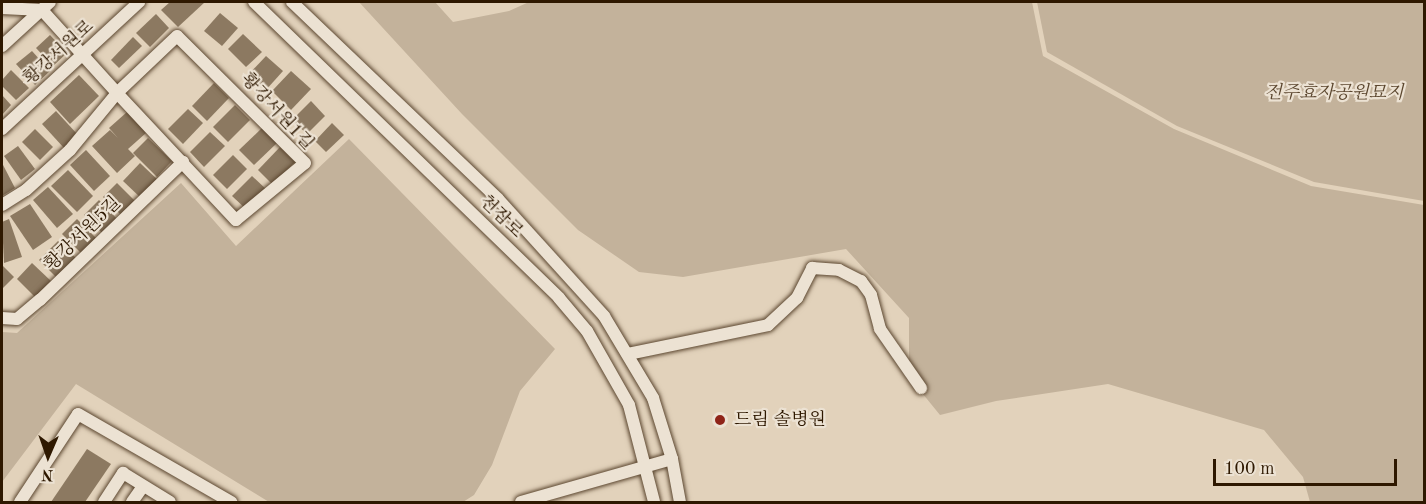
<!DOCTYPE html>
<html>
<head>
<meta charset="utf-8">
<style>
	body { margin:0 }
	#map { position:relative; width:1426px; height:504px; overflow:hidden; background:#e2d2bb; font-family:"Old Standard TT","Noto Serif KR",serif }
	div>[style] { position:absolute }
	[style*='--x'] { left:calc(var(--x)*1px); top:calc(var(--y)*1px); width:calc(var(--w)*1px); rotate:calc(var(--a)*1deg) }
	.green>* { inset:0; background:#c3b29b }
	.building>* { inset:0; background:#8c7961 }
	.roads { filter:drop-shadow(0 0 2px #5b462f) drop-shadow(0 0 2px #5b462f) }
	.minor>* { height:12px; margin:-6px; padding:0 6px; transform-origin:6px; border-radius:6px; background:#ece2d3 }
	.dots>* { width:16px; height:16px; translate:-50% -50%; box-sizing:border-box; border:3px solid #ece2d3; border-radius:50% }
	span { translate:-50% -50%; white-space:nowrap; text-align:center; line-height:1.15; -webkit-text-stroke:4.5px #ece2d3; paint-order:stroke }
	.street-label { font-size:18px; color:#2e1800 }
	.park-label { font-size:18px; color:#5b462e; font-style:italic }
	.poi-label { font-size:18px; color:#2e1800 }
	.left { translate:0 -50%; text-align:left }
	.frame { position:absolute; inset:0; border:3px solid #2e1800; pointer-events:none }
	.north { position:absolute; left:18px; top:426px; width:60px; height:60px; -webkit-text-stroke:4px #ece2d3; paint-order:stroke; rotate:182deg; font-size:16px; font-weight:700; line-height:24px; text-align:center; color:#2e1800 }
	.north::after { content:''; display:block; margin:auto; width:21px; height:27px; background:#2e1800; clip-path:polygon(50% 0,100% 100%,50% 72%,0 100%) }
	.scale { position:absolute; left:1213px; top:459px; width:184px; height:27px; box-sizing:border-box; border:3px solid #2e1800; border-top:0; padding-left:8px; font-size:18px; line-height:21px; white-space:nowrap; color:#2e1800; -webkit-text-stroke:4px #ece2d3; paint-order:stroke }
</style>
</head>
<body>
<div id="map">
	<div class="green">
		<i style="clip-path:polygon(359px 2px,435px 2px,453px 22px,509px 11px,529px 2px,1032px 2px,1043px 56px,1174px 129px,1311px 186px,1424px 205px,1424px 502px,1310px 502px,1303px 477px,1264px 430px,1108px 384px,996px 401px,940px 415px,909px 377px,909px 318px,846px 249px,683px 277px,639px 272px,578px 230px,462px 114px)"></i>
		<i style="clip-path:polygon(1037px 2px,1424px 2px,1424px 201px,1314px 182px,1177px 126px,1047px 52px)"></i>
		<i style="clip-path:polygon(349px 139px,555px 349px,520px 391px,492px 465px,474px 495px,463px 502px,269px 502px,76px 384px,2px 482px,2px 332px,17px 333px,181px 183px,236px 246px)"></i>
	</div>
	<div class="building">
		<i style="clip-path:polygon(170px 2px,205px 2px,178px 27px,161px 10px)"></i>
		<i style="clip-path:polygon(220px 13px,238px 28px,222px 46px,204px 31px)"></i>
		<i style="clip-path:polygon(156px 14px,169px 28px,150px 47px,136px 33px)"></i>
		<i style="clip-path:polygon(243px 34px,262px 52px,246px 67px,228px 49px)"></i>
		<i style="clip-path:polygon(50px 35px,67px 53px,53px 66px,36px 48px)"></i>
		<i style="clip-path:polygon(133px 37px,142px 46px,119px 68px,111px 60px)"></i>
		<i style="clip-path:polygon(32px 51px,50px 71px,35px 85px,16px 64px)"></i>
		<i style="clip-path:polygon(266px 56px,283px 71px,265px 91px,248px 75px)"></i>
		<i style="clip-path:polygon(11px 70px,29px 88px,16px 100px,2px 86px,2px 80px)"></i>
		<i style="clip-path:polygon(291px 71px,311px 89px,291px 110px,272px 91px)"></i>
		<i style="clip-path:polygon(79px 75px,99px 96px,70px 124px,50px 102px)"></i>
		<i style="clip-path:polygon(214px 83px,229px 98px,207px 121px,192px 106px)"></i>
		<i style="clip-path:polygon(2px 95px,11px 105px,2px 115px)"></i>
		<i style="clip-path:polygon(311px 101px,325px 116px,307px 134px,292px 120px)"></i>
		<i style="clip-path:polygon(235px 105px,250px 120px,228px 142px,213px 127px)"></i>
		<i style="clip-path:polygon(188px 109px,203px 123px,183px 144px,168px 129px)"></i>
		<i style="clip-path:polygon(56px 111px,78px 135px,64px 148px,42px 124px)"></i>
		<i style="clip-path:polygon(127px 112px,146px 133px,128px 149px,135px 156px,117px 173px,92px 146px,110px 130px,118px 138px,109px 128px)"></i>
		<i style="clip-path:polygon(332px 123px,344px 135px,326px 152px,315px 141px)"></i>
		<i style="clip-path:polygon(262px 128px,277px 143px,254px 165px,239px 150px)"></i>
		<i style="clip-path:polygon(35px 129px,53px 147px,40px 160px,22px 142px)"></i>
		<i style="clip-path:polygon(210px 132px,225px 146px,204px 167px,190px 152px)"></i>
		<i style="clip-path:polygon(148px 138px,172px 161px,157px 177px,133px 153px)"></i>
		<i style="clip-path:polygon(18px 146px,35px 169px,21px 180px,4px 156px)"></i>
		<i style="clip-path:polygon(280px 147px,295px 162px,273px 185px,258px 170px)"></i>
		<i style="clip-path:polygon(86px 150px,110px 176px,94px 191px,70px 165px)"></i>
		<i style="clip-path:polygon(233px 155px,247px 169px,227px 189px,213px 175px)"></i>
		<i style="clip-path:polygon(2px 163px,15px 188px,2px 196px)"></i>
		<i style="clip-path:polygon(140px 163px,160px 182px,143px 200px,123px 181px)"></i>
		<i style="clip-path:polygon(68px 170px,93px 196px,77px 212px,51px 186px)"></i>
		<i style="clip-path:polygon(252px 176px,267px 190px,247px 210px,232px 196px)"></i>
		<i style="clip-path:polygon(117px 183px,137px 203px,123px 217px,103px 197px)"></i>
		<i style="clip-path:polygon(48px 187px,73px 214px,57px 228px,33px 200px)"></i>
		<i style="clip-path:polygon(99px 200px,119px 221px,105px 236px,84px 215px)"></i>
		<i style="clip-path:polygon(30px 204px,52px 237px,33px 250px,10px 216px)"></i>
		<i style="clip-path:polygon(9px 219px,22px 257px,4px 263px,2px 222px)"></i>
		<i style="clip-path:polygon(77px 219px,96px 238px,81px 253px,62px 234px)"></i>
		<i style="clip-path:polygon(58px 241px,76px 258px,57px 278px,39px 260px)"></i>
		<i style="clip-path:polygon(32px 263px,51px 281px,35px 297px,17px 279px)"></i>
		<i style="clip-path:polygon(3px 266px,14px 277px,2px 289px,2px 268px)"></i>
		<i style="clip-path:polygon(87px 449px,111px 464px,85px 502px,51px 502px)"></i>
	</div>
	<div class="roads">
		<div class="minor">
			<i style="--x:254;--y:2;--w:425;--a:44.1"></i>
			<i style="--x:559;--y:298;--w:43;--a:49.7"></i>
			<i style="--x:587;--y:331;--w:85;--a:60.4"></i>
			<i style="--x:629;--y:405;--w:100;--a:75.5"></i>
			<i style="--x:292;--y:2;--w:285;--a:43.7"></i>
			<i style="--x:498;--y:199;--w:158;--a:47.8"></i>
			<i style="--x:604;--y:316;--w:96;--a:59.1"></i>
			<i style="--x:653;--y:398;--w:64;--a:72.7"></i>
			<i style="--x:672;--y:459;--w:44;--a:79.5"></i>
			<i style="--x:2;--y:8;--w:40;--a:2.9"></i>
			<i style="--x:42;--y:10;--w:112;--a:47.9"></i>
			<i style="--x:117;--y:93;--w:174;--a:46.9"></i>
			<i style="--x:236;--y:220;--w:89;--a:-39.6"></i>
			<i style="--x:305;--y:163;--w:180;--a:-135.2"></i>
			<i style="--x:177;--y:36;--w:83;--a:136.5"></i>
			<i style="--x:117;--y:93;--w:74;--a:129.5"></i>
			<i style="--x:70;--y:150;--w:59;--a:137.7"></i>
			<i style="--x:26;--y:190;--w:28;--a:148"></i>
			<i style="--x:2;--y:46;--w:65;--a:-42.5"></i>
			<i style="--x:2;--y:129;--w:187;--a:-42.8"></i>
			<i style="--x:2;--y:318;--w:15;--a:4"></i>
			<i style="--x:17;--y:319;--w:30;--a:-40"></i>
			<i style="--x:40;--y:300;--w:199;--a:-44"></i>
			<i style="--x:628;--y:354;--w:143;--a:-11.7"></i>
			<i style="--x:768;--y:325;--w:40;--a:-43"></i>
			<i style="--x:797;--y:298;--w:34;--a:-63"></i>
			<i style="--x:812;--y:268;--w:27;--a:4"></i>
			<i style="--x:839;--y:270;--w:25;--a:27"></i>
			<i style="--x:861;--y:281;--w:17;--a:54"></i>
			<i style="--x:871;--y:295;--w:35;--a:75"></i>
			<i style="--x:880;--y:329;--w:72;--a:55.2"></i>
			<i style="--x:20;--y:502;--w:105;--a:-56.6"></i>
			<i style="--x:78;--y:414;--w:177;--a:29.9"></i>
			<i style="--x:104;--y:502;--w:35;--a:-57"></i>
			<i style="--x:123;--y:473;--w:55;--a:31.7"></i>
			<i style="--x:132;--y:502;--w:19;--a:-55"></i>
			<i style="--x:521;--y:502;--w:157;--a:-15.9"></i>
		</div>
	</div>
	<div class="dots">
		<i style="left:720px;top:420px;background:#8f2418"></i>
	</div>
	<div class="street-label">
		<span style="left:59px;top:53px;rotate:-42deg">황강서원로</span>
		<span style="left:277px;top:112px;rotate:47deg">황강서원1길</span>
		<span style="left:501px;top:217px;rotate:44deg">천잠로</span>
		<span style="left:83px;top:234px;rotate:-44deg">황강서원5길</span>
	</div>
	<div class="park-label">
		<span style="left:1334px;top:93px">전주효자공원묘지</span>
	</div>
	<div class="poi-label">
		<span class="left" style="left:734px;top:420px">드림 솔병원</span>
	</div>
	<div class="frame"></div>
	<div class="north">N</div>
	<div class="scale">100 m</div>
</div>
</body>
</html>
